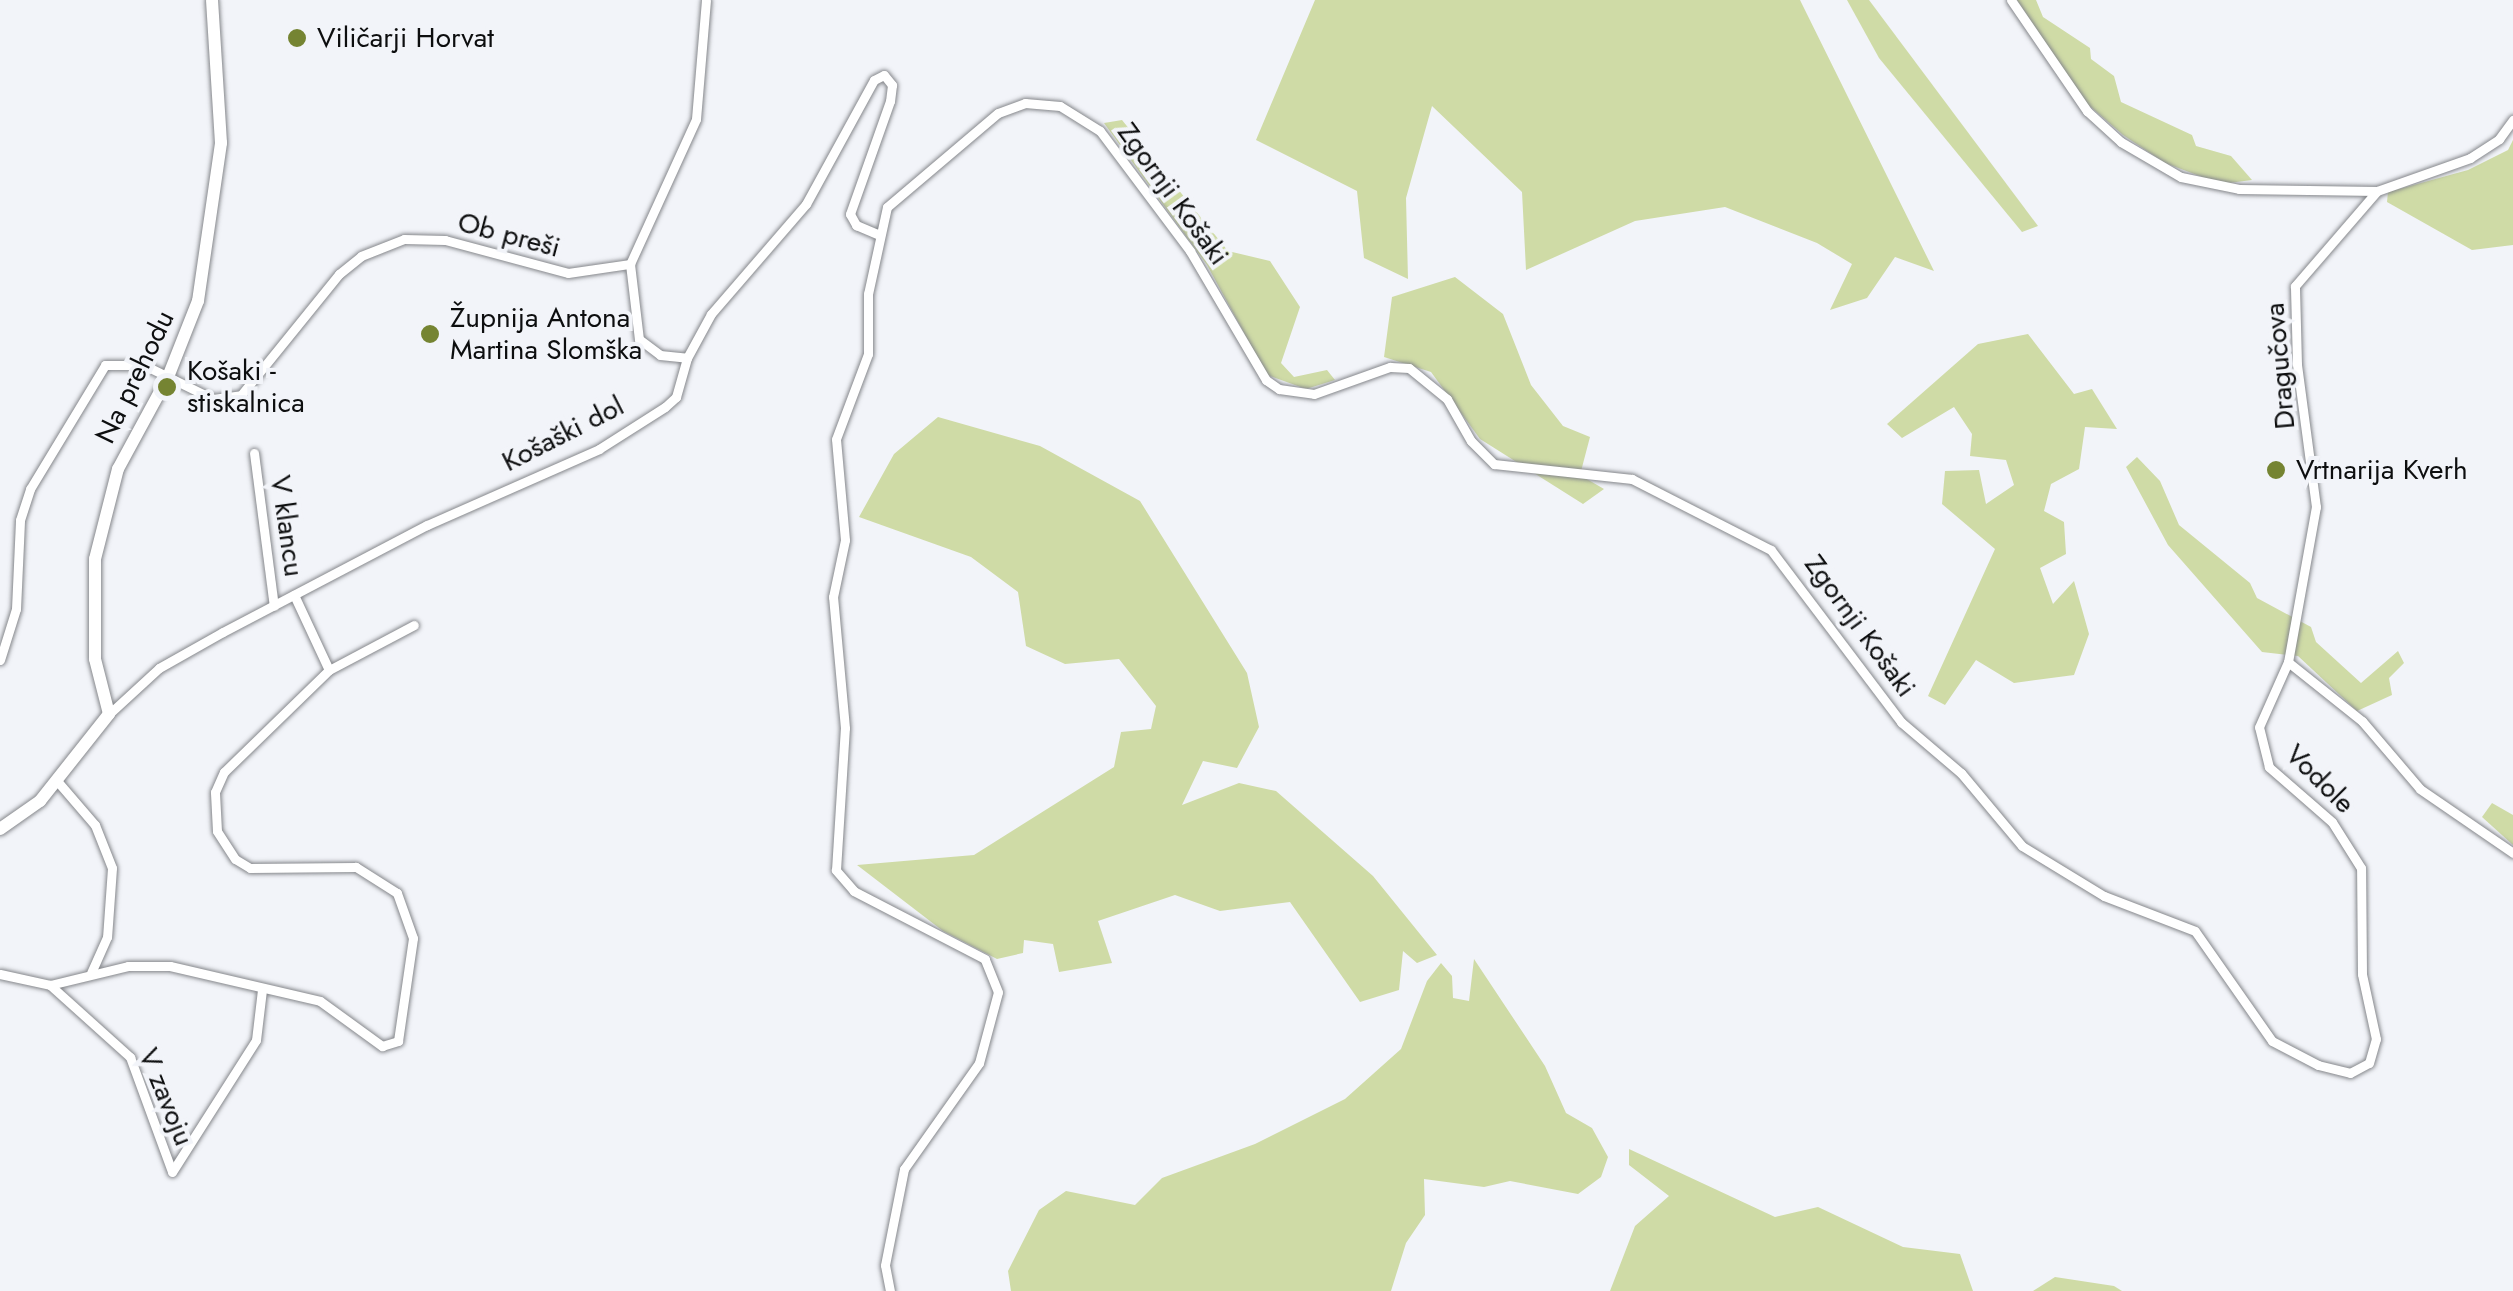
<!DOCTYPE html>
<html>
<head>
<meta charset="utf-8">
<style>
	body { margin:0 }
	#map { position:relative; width:2513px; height:1291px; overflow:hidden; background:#f2f4f9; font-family:Jost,sans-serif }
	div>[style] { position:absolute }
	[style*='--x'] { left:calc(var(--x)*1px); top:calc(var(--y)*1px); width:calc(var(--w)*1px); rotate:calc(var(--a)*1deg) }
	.green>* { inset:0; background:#cfdba6 }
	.roads { filter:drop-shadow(0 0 2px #85878b) drop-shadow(0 0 2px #85878b) }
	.street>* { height:9px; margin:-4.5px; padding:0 4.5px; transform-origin:4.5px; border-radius:4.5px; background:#fff }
	.secondary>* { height:12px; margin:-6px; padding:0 6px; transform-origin:6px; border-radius:6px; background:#fff }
	.dots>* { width:28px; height:28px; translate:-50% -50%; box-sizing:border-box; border:5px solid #f2f4f9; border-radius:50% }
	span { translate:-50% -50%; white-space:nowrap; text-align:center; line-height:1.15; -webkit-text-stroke:8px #f2f4f9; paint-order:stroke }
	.poi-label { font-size:28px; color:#0d0e0f }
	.left { translate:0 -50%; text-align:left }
	.street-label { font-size:28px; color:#0d0e0f }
</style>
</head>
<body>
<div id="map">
	<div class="green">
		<i style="clip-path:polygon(1315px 0,1800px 0,1934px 271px,1895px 257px,1867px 298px,1830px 310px,1852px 264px,1817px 243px,1725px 207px,1635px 221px,1526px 270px,1522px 192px,1432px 106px,1406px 198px,1408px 279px,1364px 258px,1357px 191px,1256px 140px)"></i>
		<i style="clip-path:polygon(1847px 0,1869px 0,2038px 226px,2022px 232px,1879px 58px)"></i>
		<i style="clip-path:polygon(2017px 0,2036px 0,2043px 17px,2090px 48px,2091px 59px,2114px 76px,2121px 102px,2192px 135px,2196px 146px,2231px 156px,2252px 180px,2221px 184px,2165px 163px,2123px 135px,2085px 102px)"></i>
		<i style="clip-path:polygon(1122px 120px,1228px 251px,1270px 261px,1300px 307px,1281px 363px,1294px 377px,1327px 370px,1335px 380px,1306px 389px,1267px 375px,1207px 265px,1104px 123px)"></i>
		<i style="clip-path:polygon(2513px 140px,2513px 245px,2472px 250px,2387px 202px,2388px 192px,2468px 170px,2508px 150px)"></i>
		<i style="clip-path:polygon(1455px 277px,1503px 314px,1531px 385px,1563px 426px,1590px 437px,1580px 475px,1604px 489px,1583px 504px,1480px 439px,1431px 372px,1384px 357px,1392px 297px)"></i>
		<i style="clip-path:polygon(2028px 334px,2074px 394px,2092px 389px,2117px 429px,2085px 427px,2079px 469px,2051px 484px,2044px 511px,2064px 522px,2066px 554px,2040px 568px,2053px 604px,2074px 581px,2089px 634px,2074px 675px,2014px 683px,1976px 660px,1945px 705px,1928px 696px,1995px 549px,1942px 504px,1945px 471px,1979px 470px,1986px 504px,2014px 485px,2006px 460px,1970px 456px,1972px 434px,1954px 407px,1902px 438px,1887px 424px,1978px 344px)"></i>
		<i style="clip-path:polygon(938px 417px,1040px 446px,1140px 501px,1247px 673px,1259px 727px,1237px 768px,1203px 761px,1182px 805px,1239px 783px,1276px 791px,1373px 876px,1437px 955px,1417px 963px,1403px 951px,1399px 990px,1360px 1002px,1290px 902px,1220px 911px,1175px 895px,1098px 921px,1112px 963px,1059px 972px,1053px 944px,1024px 940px,1023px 953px,997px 959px,943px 931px,857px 865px,974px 855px,1114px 767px,1121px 732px,1151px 729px,1156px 706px,1119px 659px,1065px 664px,1026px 646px,1018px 592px,971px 557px,859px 517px,894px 454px)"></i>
		<i style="clip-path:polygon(2137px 457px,2160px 481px,2179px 525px,2250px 583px,2257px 598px,2311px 627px,2316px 642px,2361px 683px,2398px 651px,2404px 663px,2389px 678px,2392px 695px,2357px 711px,2298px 656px,2262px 652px,2168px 545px,2126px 467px)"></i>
		<i style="clip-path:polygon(2492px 803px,2513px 815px,2513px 845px,2482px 817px)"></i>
		<i style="clip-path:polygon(1474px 959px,1545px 1066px,1566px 1113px,1592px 1128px,1608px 1157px,1601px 1177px,1578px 1194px,1510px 1181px,1484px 1187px,1424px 1179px,1425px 1215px,1406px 1243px,1391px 1291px,1011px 1291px,1008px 1271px,1039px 1210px,1066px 1191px,1135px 1205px,1162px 1178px,1255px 1144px,1345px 1099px,1401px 1049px,1427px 981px,1441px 963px,1452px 976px,1453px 998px,1469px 1001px)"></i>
		<i style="clip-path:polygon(1629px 1149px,1775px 1217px,1818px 1207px,1903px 1247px,1960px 1254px,1973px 1291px,1610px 1291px,1635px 1226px,1669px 1196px,1629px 1165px)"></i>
		<i style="clip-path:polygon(2055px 1277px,2114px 1286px,2122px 1291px,2033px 1291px)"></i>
	</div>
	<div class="roads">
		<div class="street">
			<i style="--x:2011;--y:0;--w:135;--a:55.6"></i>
			<i style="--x:2087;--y:111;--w:46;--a:42.4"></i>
			<i style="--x:2121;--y:142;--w:69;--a:30.3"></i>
			<i style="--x:2181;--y:177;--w:59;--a:11.7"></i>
			<i style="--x:2239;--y:189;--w:138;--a:0.8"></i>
			<i style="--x:630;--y:264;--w:76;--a:83.2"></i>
			<i style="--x:639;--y:339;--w:26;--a:37"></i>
			<i style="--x:660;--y:355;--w:27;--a:6"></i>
			<i style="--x:254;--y:453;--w:154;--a:82.6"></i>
			<i style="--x:0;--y:660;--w:53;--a:-72.6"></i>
			<i style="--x:16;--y:609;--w:89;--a:-87.4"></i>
			<i style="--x:20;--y:520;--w:33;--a:-72"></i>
			<i style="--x:30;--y:489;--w:145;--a:-58.8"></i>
			<i style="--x:105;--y:365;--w:39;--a:0"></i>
			<i style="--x:144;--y:365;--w:77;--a:26.2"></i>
			<i style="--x:213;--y:399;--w:28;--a:-8"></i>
			<i style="--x:241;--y:395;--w:156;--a:-51"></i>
			<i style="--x:339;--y:274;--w:28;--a:-39"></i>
			<i style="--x:361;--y:256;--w:46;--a:-21.6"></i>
			<i style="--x:404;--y:239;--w:41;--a:1.4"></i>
			<i style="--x:445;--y:240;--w:127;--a:15"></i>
			<i style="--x:568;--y:273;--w:63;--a:-8.3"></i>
			<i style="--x:630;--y:264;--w:159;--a:-65.5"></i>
			<i style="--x:696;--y:119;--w:119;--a:-85.2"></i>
			<i style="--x:2288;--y:662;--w:95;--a:38.6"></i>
			<i style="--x:2362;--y:721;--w:89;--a:49.5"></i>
			<i style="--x:2420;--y:789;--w:113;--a:34.5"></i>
			<i style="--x:329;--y:670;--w:96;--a:-27.9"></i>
			<i style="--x:109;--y:714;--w:68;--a:-42.6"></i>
			<i style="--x:159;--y:668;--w:73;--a:-29.4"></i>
			<i style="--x:223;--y:632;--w:230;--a:-27.7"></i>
			<i style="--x:427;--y:525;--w:188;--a:-23.8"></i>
			<i style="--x:599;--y:449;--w:78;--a:-32.5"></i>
			<i style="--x:665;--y:407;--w:15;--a:-42"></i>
			<i style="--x:676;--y:397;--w:41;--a:-74.2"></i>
			<i style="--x:687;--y:358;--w:50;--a:-61.4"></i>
			<i style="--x:711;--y:314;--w:145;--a:-49.2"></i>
			<i style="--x:806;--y:204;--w:141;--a:-61.3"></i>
			<i style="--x:874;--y:80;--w:11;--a:-27"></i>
			<i style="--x:884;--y:75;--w:13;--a:51"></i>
			<i style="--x:892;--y:85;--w:16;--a:97"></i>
			<i style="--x:890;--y:101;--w:120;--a:109.5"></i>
			<i style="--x:850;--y:214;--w:13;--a:61"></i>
			<i style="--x:856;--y:225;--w:23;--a:23"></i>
			<i style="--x:58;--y:782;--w:57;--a:49.3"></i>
			<i style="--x:95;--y:825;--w:46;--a:68.4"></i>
			<i style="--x:112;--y:868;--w:69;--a:94.1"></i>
			<i style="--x:107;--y:937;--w:39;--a:114"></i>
			<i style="--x:0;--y:974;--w:51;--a:12.4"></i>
			<i style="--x:50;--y:985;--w:80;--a:-13.7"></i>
			<i style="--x:128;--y:966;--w:42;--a:0"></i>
			<i style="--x:170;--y:966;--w:154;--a:13.1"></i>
			<i style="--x:320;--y:1001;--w:77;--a:36"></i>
			<i style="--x:382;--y:1046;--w:17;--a:-17"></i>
			<i style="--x:398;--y:1041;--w:104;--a:-81.7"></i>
			<i style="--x:413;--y:938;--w:48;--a:-109.6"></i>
			<i style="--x:397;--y:893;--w:49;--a:-147.6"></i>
			<i style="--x:356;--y:867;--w:106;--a:179.5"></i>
			<i style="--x:250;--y:868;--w:17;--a:-149"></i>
			<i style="--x:235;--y:859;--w:33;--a:-123"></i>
			<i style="--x:217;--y:831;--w:39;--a:-93"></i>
			<i style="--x:215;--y:792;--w:22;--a:-66"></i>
			<i style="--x:224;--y:772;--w:146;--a:-44.2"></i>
			<i style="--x:329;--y:670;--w:83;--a:-115"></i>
			<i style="--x:50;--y:985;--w:108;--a:42"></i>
			<i style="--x:130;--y:1057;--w:122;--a:69.9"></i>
			<i style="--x:172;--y:1172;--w:156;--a:-57.5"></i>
			<i style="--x:256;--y:1040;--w:50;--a:-83.2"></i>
			<i style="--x:890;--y:1291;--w:26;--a:-101"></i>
			<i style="--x:885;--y:1265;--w:98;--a:-78.8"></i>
			<i style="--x:904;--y:1169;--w:130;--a:-54.7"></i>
			<i style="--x:979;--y:1063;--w:73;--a:-75"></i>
			<i style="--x:998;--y:992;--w:35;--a:-112"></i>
			<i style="--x:985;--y:959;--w:148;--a:-152.6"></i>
			<i style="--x:854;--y:891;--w:28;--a:-131"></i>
			<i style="--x:836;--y:870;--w:142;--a:-86.4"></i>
			<i style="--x:845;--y:728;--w:132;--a:-95.2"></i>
			<i style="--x:833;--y:597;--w:58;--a:-78.1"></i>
			<i style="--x:845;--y:540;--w:101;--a:-95.1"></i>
			<i style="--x:836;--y:439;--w:91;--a:-69.4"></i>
			<i style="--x:868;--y:354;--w:60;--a:-90"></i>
			<i style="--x:868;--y:294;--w:89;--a:-77.7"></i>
			<i style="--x:887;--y:207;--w:145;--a:-40.3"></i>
			<i style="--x:998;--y:113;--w:29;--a:-20"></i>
			<i style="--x:1025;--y:103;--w:35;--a:5"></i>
			<i style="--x:1060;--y:106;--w:47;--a:32"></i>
			<i style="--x:1100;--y:131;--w:150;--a:53.1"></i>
			<i style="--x:1190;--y:251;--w:150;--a:59.5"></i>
			<i style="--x:1266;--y:380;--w:16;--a:35"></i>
			<i style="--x:1279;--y:389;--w:35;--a:8"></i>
			<i style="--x:1314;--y:394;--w:81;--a:-19.6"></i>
			<i style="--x:1390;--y:367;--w:19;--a:3"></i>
			<i style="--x:1409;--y:368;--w:49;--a:39.2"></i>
			<i style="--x:1447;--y:399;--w:48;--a:60.3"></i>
			<i style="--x:1471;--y:441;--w:33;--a:45"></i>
			<i style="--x:1494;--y:464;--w:139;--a:6.2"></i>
			<i style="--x:1632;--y:479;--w:156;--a:27.1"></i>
			<i style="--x:1771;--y:550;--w:216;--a:52.9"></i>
			<i style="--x:1901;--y:722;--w:79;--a:40.4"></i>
			<i style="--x:1961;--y:773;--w:95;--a:50.1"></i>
			<i style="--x:2022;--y:846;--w:96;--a:31.4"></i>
			<i style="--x:2104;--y:896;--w:97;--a:21"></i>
			<i style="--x:2195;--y:931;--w:134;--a:55"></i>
			<i style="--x:2272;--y:1041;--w:52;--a:27.6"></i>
			<i style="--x:2318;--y:1065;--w:33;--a:14"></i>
			<i style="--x:2350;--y:1073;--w:21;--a:-28"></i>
			<i style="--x:2369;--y:1063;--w:25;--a:-74"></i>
			<i style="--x:2376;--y:1039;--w:66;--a:-102.2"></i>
			<i style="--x:2362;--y:974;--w:106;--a:-90.5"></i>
			<i style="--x:2361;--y:868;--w:54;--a:-122.2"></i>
			<i style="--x:2332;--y:822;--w:84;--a:-138.9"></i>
			<i style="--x:2269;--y:767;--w:41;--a:-104"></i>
			<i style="--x:2259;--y:727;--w:71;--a:-66"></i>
			<i style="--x:2288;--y:662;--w:158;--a:-79.8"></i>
			<i style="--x:2316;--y:507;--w:144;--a:-97.6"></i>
			<i style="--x:2297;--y:364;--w:78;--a:-91.5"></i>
			<i style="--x:2295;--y:286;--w:125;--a:-49.2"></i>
			<i style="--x:2377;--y:191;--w:99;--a:-19.5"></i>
			<i style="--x:2470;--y:158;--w:35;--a:-33"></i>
			<i style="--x:2499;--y:139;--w:24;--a:-54"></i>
		</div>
		<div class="secondary">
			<i style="--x:0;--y:829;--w:49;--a:-35"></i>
			<i style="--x:40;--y:801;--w:111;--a:-51.6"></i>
			<i style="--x:109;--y:714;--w:57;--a:-104.3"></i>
			<i style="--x:95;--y:659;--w:100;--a:-90"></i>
			<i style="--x:95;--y:559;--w:93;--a:-75.7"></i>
			<i style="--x:118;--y:469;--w:105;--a:-61.5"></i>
			<i style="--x:168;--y:377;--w:82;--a:-68.5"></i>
			<i style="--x:198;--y:301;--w:160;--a:-81.7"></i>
			<i style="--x:221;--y:143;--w:143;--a:-93.6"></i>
		</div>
	</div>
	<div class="dots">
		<i style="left:297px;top:38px;background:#758432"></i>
		<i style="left:430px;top:334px;background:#758432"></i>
		<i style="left:167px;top:387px;background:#758432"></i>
		<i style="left:2276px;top:470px;background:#758432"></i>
	</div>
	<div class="poi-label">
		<span class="left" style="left:317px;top:38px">Viličarji Horvat</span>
		<span class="left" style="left:450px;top:334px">Župnija Antona<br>Martina Slomška</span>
		<span class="left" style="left:187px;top:387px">Košaki -<br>stiskalnica</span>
		<span class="left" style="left:2296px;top:470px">Vrtnarija Kverh</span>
	</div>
	<div class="street-label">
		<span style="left:1173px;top:194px;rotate:54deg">Zgornji Košaki</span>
		<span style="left:509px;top:235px;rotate:15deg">Ob preši</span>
		<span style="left:2280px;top:366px;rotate:-95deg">Dragučova</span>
		<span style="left:135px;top:377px;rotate:-64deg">Na prehodu</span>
		<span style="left:563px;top:434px;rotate:-27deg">Košaški dol</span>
		<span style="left:287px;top:526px;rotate:82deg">V klancu</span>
		<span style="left:1860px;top:626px;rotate:54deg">Zgornji Košaki</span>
		<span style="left:2320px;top:779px;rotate:45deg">Vodole</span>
		<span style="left:166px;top:1097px;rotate:68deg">V zavoju</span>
	</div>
</div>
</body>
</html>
